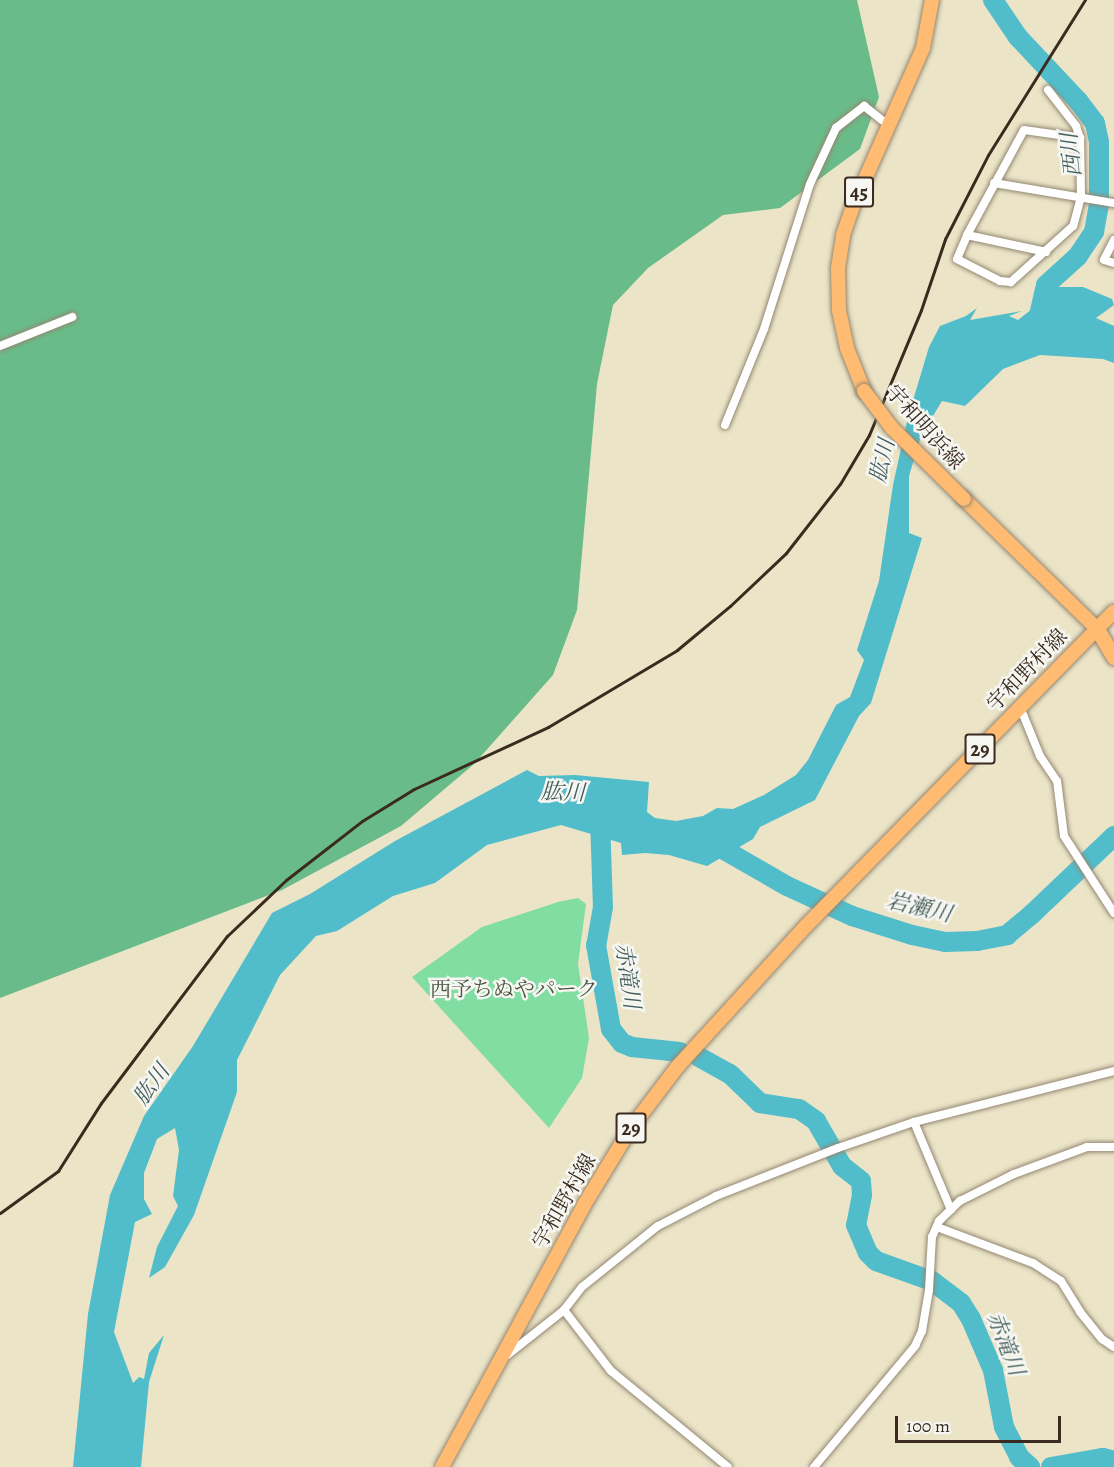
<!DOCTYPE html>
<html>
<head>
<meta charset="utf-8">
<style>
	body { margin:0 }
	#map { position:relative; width:1114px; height:1467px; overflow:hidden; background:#ebe4c7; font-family:Alegreya,"Noto Serif JP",serif }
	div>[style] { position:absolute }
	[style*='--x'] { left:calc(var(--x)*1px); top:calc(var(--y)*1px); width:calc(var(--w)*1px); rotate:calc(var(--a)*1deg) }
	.green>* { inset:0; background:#82dda3 }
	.forest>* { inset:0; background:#69bc89 }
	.water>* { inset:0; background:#51bdcb }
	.river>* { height:20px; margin:-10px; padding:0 10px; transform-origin:10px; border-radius:10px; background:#51bdcb }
	.roads { filter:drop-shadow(0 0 2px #938772) drop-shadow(0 0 2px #938772) }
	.street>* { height:8px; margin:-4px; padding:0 4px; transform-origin:4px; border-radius:4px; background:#fff }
	.primary>* { height:14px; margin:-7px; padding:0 7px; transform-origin:7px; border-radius:7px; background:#ffbb71 }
	.highway>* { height:15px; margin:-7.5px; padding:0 7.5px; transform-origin:7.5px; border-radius:7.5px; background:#ffbb71 }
	.rail>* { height:3px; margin:-1.5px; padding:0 1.5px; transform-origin:1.5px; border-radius:1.5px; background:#3b2a1e }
	.bridges { filter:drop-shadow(0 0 2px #938772) drop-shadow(0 0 2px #938772) }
	.primary-bridge>* { height:14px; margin:-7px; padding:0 7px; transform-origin:7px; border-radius:7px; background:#ffbb71 }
	span { translate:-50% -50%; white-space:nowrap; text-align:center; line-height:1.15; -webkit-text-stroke:5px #f6f6f2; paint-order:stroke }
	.shield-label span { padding:2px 4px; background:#f6f6f2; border:2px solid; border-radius:4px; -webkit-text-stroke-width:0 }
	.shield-label { font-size:20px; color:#3b2a1e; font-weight:700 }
	.street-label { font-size:21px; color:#3b2a1e }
	.park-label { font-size:21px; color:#4d573f }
	.water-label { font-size:22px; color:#435d5b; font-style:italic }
	.scale { position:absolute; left:895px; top:1416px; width:166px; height:27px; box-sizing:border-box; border:3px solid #3b2a1e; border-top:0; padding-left:8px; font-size:18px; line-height:21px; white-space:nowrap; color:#3b2a1e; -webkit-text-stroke:4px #f6f6f2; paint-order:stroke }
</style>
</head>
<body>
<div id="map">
	<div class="green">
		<i style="clip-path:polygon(578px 898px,586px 904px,578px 964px,589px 1038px,582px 1078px,549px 1128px,412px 977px,482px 927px,558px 902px)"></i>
	</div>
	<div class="forest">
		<i style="clip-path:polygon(0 0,857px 0,879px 97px,860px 149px,780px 208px,723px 215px,648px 268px,613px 305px,597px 384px,577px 610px,553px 675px,474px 764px,401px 826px,282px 890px,0 998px)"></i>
	</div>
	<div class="water">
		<i style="clip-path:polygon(1059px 287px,1083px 287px,1112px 299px,1114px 305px,1096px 318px,1114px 326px,1114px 363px,1103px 359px,1040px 355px,1003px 369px,965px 406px,942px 401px,921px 436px,909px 476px,909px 533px,922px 538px,871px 703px,859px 716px,815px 800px,760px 827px,753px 839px,707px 866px,669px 855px,645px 853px,622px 855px,621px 843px,561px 825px,487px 845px,435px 883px,393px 896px,337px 931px,316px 936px,280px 975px,237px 1060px,237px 1092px,194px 1215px,165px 1267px,149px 1278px,157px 1247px,178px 1206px,173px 1196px,179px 1150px,175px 1128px,157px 1139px,144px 1173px,144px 1199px,152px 1214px,135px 1222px,114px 1332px,133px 1383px,139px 1377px,144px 1379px,149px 1353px,164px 1335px,149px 1382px,141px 1467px,73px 1467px,88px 1314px,110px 1195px,144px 1116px,193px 1046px,272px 913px,310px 894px,395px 841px,527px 770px,539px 776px,575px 775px,649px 782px,647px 812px,655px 818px,676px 821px,703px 816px,717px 808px,733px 809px,764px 795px,796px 775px,808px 760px,836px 705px,850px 697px,864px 660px,857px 650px,879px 581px,893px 485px,908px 417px,929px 347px,940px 326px,966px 316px,977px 308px,970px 320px,1022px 311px,1009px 316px,1018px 320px,1037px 305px,1041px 293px)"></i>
	</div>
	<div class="river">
		<i style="--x:993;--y:0;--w:45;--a:56"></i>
		<i style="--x:1018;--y:37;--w:89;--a:46.8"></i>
		<i style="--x:1079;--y:102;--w:26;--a:53"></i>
		<i style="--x:1095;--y:123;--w:19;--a:78"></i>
		<i style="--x:1099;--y:142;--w:62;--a:90"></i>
		<i style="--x:1099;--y:204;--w:28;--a:100"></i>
		<i style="--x:1094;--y:232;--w:29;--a:124"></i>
		<i style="--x:1078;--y:256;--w:43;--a:137.8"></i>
		<i style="--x:1046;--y:285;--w:32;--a:103"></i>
		<i style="--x:600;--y:818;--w:89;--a:88.1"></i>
		<i style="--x:603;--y:907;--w:39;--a:100"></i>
		<i style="--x:596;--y:945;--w:85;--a:79.9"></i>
		<i style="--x:611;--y:1029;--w:18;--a:52"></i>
		<i style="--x:622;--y:1043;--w:11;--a:22"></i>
		<i style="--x:632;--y:1047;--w:48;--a:5.9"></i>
		<i style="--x:707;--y:840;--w:92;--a:29.9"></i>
		<i style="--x:787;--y:886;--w:72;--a:24.8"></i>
		<i style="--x:852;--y:916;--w:63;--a:17.6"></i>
		<i style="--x:912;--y:935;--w:34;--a:12"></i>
		<i style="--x:945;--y:942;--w:32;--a:-2"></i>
		<i style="--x:977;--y:941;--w:31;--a:-11"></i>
		<i style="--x:1007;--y:935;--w:31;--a:-40"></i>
		<i style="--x:1031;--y:915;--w:115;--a:-43.6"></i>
		<i style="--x:699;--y:1057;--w:35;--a:29"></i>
		<i style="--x:730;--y:1074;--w:42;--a:44"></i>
		<i style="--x:760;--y:1103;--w:39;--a:9"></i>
		<i style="--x:799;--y:1109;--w:21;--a:35"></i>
		<i style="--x:816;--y:1121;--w:52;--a:60"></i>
		<i style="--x:842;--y:1166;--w:24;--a:38"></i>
		<i style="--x:861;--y:1181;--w:14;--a:86"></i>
		<i style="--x:862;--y:1195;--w:31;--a:101"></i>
		<i style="--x:856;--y:1225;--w:30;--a:67"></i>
		<i style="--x:868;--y:1253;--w:11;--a:45"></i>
		<i style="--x:876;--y:1261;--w:59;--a:19.7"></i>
		<i style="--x:932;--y:1281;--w:36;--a:37"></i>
		<i style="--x:961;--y:1303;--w:19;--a:58"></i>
		<i style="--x:971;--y:1319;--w:56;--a:66.7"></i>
		<i style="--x:993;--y:1370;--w:58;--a:79.1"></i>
		<i style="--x:1004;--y:1427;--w:34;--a:63"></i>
		<i style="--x:1019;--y:1457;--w:15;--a:42"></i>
		<i style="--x:1051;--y:1467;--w:53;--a:-9.8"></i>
		<i style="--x:1103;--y:1458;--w:11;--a:15"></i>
	</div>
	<div class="roads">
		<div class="street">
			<i style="--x:1048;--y:90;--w:46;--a:52.1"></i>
			<i style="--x:1076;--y:126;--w:13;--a:72"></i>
			<i style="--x:1080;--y:138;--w:59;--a:89"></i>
			<i style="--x:1081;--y:197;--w:30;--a:105"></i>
			<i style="--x:1073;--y:226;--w:84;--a:137.9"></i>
			<i style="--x:1011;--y:282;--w:11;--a:-175"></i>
			<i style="--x:1000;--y:281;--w:48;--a:-152.9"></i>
			<i style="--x:957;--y:259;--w:26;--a:-67"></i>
			<i style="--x:967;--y:235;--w:119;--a:-61.5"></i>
			<i style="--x:1024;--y:130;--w:57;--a:8.1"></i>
			<i style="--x:994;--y:183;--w:122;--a:9.5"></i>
			<i style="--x:967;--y:235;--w:81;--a:12.1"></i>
			<i style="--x:1114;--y:240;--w:22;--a:117"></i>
			<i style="--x:1104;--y:260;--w:10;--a:17"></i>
			<i style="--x:0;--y:346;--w:78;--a:-21.9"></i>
			<i style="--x:725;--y:425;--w:104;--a:-67.9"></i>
			<i style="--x:764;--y:329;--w:152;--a:-72.4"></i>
			<i style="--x:810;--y:184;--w:62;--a:-65.1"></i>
			<i style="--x:836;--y:128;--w:36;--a:-38"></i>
			<i style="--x:864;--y:106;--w:33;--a:38"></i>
			<i style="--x:1020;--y:707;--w:53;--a:67.8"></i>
			<i style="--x:1040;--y:756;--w:30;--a:56"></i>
			<i style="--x:1057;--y:781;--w:55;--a:82.7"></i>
			<i style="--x:1064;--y:836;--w:92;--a:57"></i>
			<i style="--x:914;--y:1122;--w:95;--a:67.2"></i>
			<i style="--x:937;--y:1227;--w:103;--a:20.6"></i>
			<i style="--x:1033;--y:1263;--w:33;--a:33"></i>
			<i style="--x:1061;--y:1281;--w:36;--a:58"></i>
			<i style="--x:1080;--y:1312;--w:35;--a:51"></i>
			<i style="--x:1102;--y:1339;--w:14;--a:34"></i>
			<i style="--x:564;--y:1310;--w:77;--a:52.4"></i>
			<i style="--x:611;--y:1371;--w:151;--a:39.4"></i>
			<i style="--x:506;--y:1356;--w:74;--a:-38.4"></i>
			<i style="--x:564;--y:1310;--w:29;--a:-52"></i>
			<i style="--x:582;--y:1287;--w:97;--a:-38.8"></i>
			<i style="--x:658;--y:1226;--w:65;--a:-27.3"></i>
			<i style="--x:716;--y:1196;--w:131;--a:-21.5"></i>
			<i style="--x:838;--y:1148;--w:80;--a:-18.9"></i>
			<i style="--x:914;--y:1122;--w:206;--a:-14.3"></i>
			<i style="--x:814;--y:1467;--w:158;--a:-50.1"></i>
			<i style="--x:915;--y:1346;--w:17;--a:-65"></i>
			<i style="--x:922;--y:1331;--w:42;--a:-80.3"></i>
			<i style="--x:929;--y:1290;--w:53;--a:-86.8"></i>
			<i style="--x:932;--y:1237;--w:17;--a:-66"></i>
			<i style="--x:939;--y:1221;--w:29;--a:-44"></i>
			<i style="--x:960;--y:1201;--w:60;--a:-26.6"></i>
			<i style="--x:1014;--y:1174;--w:78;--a:-20.3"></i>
			<i style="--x:1087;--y:1147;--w:27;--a:0"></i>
		</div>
		<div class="primary">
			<i style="--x:864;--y:391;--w:46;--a:-111.6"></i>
			<i style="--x:847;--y:348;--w:39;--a:-102"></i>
			<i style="--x:839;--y:310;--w:42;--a:-91.4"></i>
			<i style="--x:838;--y:268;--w:33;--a:-81"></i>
			<i style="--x:843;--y:235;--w:31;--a:-71"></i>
			<i style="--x:853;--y:206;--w:173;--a:-66.1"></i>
			<i style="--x:923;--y:48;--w:49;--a:-79.4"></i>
			<i style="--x:964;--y:499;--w:186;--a:44.3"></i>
			<i style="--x:442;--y:1467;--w:298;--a:-61.5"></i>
			<i style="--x:584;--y:1205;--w:90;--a:-58.6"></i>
			<i style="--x:631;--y:1128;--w:78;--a:-52.8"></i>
			<i style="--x:678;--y:1066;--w:190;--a:-47.6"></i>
			<i style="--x:806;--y:926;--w:440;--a:-45.6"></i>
		</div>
		<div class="highway">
			<i style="--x:1097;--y:629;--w:33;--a:59"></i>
		</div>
	</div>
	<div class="rail">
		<i style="--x:0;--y:1213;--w:72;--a:-35.9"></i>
		<i style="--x:58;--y:1171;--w:80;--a:-57.7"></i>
		<i style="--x:101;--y:1103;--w:209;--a:-53"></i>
		<i style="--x:227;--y:936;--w:81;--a:-43.5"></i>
		<i style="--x:286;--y:880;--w:96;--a:-37.8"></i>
		<i style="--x:362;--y:821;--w:61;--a:-31.6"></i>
		<i style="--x:414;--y:789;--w:148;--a:-24.8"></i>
		<i style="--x:548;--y:727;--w:150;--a:-30.8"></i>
		<i style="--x:677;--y:650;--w:69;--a:-39.7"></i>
		<i style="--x:730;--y:606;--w:77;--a:-43.4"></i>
		<i style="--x:786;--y:553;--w:88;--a:-52"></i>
		<i style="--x:840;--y:484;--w:57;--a:-59.4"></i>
		<i style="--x:869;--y:435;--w:135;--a:-67.4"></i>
		<i style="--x:921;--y:310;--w:75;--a:-71.3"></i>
		<i style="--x:945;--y:239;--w:94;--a:-62.9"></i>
		<i style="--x:988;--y:155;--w:183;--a:-58"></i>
	</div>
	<div class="bridges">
		<div class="primary-bridge">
			<i style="--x:864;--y:391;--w:46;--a:52.9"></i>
			<i style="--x:892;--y:428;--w:101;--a:44.6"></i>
		</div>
	</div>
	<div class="shield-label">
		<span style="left:859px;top:192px">45</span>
		<span style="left:980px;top:749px">29</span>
		<span style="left:631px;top:1128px">29</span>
	</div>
	<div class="street-label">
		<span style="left:925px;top:427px;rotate:48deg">宇和明浜線</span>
		<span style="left:1027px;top:670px;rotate:-46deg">宇和野村線</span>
		<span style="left:564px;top:1201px;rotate:-60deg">宇和野村線</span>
	</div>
	<div class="park-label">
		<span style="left:514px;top:989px">西予ちぬやパーク</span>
	</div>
	<div class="water-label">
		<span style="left:1072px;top:155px;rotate:-96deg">西川</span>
		<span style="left:883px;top:461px;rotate:-77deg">肱川</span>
		<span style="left:563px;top:793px;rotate:2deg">肱川</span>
		<span style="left:919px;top:908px;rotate:13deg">岩瀬川</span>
		<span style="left:627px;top:976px;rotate:82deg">赤滝川</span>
		<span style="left:152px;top:1085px;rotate:-54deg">肱川</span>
		<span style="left:1005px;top:1344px;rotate:69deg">赤滝川</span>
	</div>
	<div class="scale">100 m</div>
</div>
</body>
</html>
